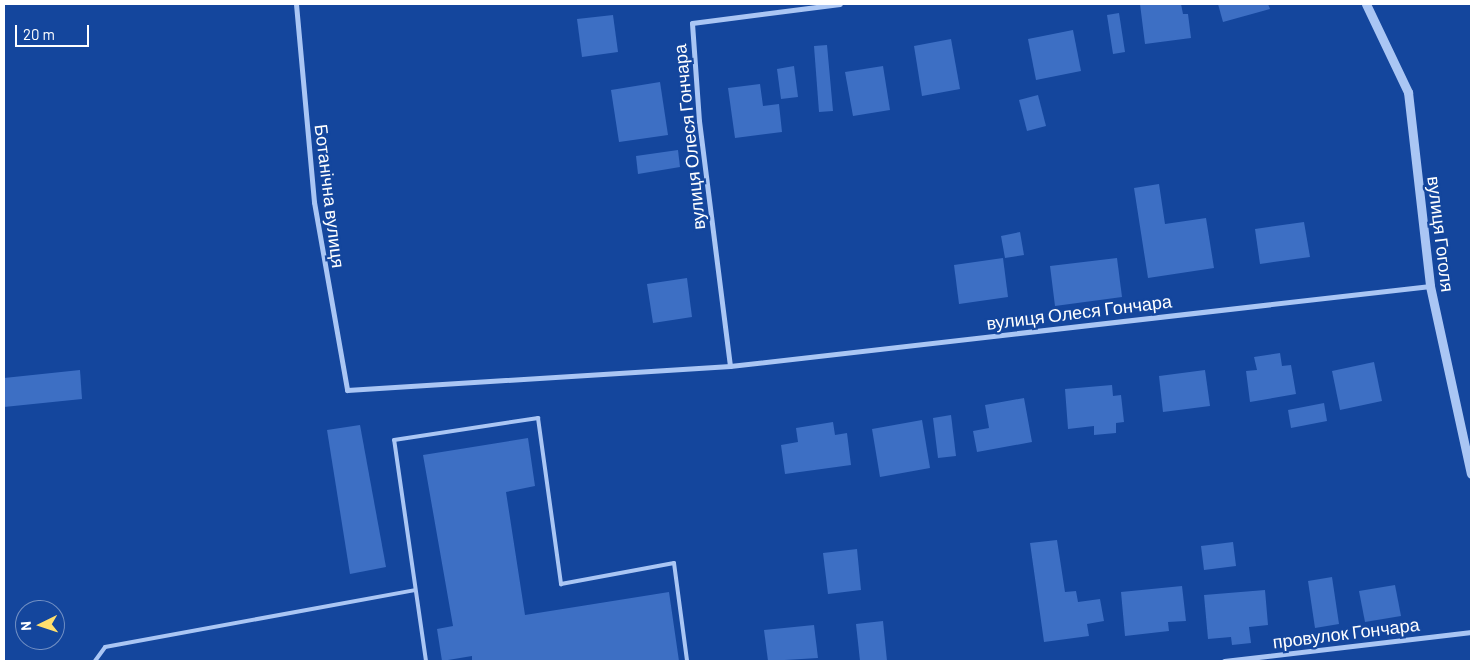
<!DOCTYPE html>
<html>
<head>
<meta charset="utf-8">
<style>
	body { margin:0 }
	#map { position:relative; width:1475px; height:665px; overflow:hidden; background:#14469d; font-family:Barlow,sans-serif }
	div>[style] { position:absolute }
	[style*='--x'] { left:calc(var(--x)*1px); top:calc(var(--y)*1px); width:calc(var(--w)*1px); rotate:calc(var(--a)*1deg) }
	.building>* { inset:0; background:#3d6fc4 }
	.service>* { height:4px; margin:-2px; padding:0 2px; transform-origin:2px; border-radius:2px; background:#aac6f4 }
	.minor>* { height:5px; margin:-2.5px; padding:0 2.5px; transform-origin:2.5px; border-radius:2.5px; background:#aac6f4 }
	.tertiary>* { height:9px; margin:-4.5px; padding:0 4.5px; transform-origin:4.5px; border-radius:4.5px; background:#aac6f4 }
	span { translate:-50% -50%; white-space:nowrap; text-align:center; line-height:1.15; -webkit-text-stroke:4.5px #14469d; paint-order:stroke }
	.street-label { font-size:18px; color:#fff }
	.frame { position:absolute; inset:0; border:5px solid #fff; pointer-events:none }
	.north { position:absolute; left:15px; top:600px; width:50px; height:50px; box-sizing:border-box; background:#14469d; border:1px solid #7290c4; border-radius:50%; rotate:266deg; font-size:14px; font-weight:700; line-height:20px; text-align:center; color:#fff }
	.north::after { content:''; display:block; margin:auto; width:18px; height:22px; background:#ffdf6d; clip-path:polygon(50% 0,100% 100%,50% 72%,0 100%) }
	.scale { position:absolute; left:15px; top:25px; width:74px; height:22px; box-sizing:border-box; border:2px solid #fff; border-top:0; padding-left:6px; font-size:15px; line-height:18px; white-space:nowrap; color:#fff; -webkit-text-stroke:4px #14469d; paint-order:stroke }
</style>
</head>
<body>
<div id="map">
	<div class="building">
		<i style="clip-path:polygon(1140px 4px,1181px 4px,1183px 14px,1188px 14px,1191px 38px,1145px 44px)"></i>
		<i style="clip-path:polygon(1218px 4px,1268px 4px,1270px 9px,1223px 22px)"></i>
		<i style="clip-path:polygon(1119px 13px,1125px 52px,1113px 54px,1107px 15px)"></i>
		<i style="clip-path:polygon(613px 15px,618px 52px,582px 57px,577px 19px)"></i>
		<i style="clip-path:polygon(1073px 30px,1081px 71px,1036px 80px,1028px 39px)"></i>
		<i style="clip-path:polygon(951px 39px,960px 89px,922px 96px,914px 46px)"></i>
		<i style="clip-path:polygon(827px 45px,833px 111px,819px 112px,814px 46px)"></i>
		<i style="clip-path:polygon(794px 66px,798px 97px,781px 99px,777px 69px)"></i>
		<i style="clip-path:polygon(883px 66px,890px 110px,853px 116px,845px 72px)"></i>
		<i style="clip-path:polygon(660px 82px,668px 135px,619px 142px,611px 90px)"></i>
		<i style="clip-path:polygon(760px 84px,763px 106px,779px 104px,782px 132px,735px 138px,728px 88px)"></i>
		<i style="clip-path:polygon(1038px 95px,1046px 126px,1027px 131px,1019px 100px)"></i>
		<i style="clip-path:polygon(678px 150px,680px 167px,638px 174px,636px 156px)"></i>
		<i style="clip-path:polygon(1159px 184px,1165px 224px,1206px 218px,1214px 268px,1148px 278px,1134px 188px)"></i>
		<i style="clip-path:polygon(1304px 222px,1310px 257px,1260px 264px,1255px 229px)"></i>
		<i style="clip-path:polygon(1020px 232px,1024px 255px,1005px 258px,1001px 236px)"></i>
		<i style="clip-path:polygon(1003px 258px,1008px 297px,959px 304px,954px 265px)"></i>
		<i style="clip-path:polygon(1117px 258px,1122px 297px,1055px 306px,1050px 266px)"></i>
		<i style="clip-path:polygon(687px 278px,692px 317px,653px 323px,647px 284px)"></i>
		<i style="clip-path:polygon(1280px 353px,1282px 366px,1291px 365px,1296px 394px,1250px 402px,1246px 371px,1257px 370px,1254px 357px)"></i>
		<i style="clip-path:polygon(1374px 362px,1382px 401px,1340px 410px,1332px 371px)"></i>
		<i style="clip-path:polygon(80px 370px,82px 399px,4px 407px,4px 378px)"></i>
		<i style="clip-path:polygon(1205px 370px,1210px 406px,1163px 412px,1159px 376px)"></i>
		<i style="clip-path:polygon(1112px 385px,1113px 396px,1121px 395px,1124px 422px,1116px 423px,1116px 433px,1094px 435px,1094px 426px,1068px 429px,1065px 389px)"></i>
		<i style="clip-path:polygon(1024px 398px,1032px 442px,977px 452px,973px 431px,989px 428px,985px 405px)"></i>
		<i style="clip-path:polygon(1324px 403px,1327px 421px,1291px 428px,1288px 410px)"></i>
		<i style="clip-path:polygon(951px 415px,956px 456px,938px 458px,933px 418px)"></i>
		<i style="clip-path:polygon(922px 420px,930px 468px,880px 477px,872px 429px)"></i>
		<i style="clip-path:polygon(833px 422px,835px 435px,847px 433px,851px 465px,785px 474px,781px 445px,798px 442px,796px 428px)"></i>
		<i style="clip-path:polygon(360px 425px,386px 567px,350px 574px,327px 430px)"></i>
		<i style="clip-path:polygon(528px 438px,535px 486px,506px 492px,525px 615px,669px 592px,679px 661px,472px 661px,472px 656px,442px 661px,437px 629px,453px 626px,423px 455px)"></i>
		<i style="clip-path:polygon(1057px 540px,1065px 592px,1076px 591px,1078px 602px,1100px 599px,1104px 621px,1087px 624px,1089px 636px,1044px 642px,1030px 543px)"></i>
		<i style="clip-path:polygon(1233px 542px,1236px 566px,1204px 570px,1201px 546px)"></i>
		<i style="clip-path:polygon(857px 549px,861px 590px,828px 594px,823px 553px)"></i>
		<i style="clip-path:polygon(1332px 577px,1339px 624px,1315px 628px,1308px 581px)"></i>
		<i style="clip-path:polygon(1395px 585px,1401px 616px,1365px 622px,1359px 591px)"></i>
		<i style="clip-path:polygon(1182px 586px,1186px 621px,1168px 622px,1169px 631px,1125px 636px,1121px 592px)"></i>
		<i style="clip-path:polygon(1265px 590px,1268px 625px,1249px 627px,1251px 643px,1232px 645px,1231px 637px,1208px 639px,1204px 595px)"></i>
		<i style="clip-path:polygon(883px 621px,887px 661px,860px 661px,856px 624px)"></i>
		<i style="clip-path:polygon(814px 625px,818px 658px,768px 661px,764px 630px)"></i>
	</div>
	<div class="service">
		<i style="--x:95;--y:661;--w:17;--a:-54"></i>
		<i style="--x:105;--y:647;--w:315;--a:-10.4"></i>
		<i style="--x:426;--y:661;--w:223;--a:-98.2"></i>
		<i style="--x:394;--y:440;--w:146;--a:-8.7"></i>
		<i style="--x:538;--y:418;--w:168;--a:82.1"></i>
		<i style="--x:561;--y:584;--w:115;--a:-10.5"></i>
		<i style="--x:674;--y:563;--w:99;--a:82.4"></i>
	</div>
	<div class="minor">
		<i style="--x:296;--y:4;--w:199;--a:84.8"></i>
		<i style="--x:314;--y:202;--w:191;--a:80"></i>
		<i style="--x:347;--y:390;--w:384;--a:-3.6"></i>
		<i style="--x:730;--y:366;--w:705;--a:-6.52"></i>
		<i style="--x:730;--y:366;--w:247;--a:-97.2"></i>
		<i style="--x:699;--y:121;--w:98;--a:-94.1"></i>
		<i style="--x:692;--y:23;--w:149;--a:-7.3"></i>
		<i style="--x:1224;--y:661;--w:249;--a:-6.7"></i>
	</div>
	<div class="tertiary">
		<i style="--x:1366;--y:4;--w:98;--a:64.5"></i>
		<i style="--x:1408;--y:92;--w:195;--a:83.5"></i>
		<i style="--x:1430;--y:286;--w:192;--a:77.7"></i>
	</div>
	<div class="street-label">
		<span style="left:689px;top:137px;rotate:-96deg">вулиця Олеся Гончара</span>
		<span style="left:330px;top:196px;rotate:83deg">Ботанічна вулиця</span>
		<span style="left:1441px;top:234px;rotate:83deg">вулиця Гоголя</span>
		<span style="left:1079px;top:312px;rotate:-7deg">вулиця Олеся Гончара</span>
		<span style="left:1346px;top:633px;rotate:-7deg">провулок Гончара</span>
	</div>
	<div class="frame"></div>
	<div class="north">N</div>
	<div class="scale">20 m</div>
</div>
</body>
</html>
